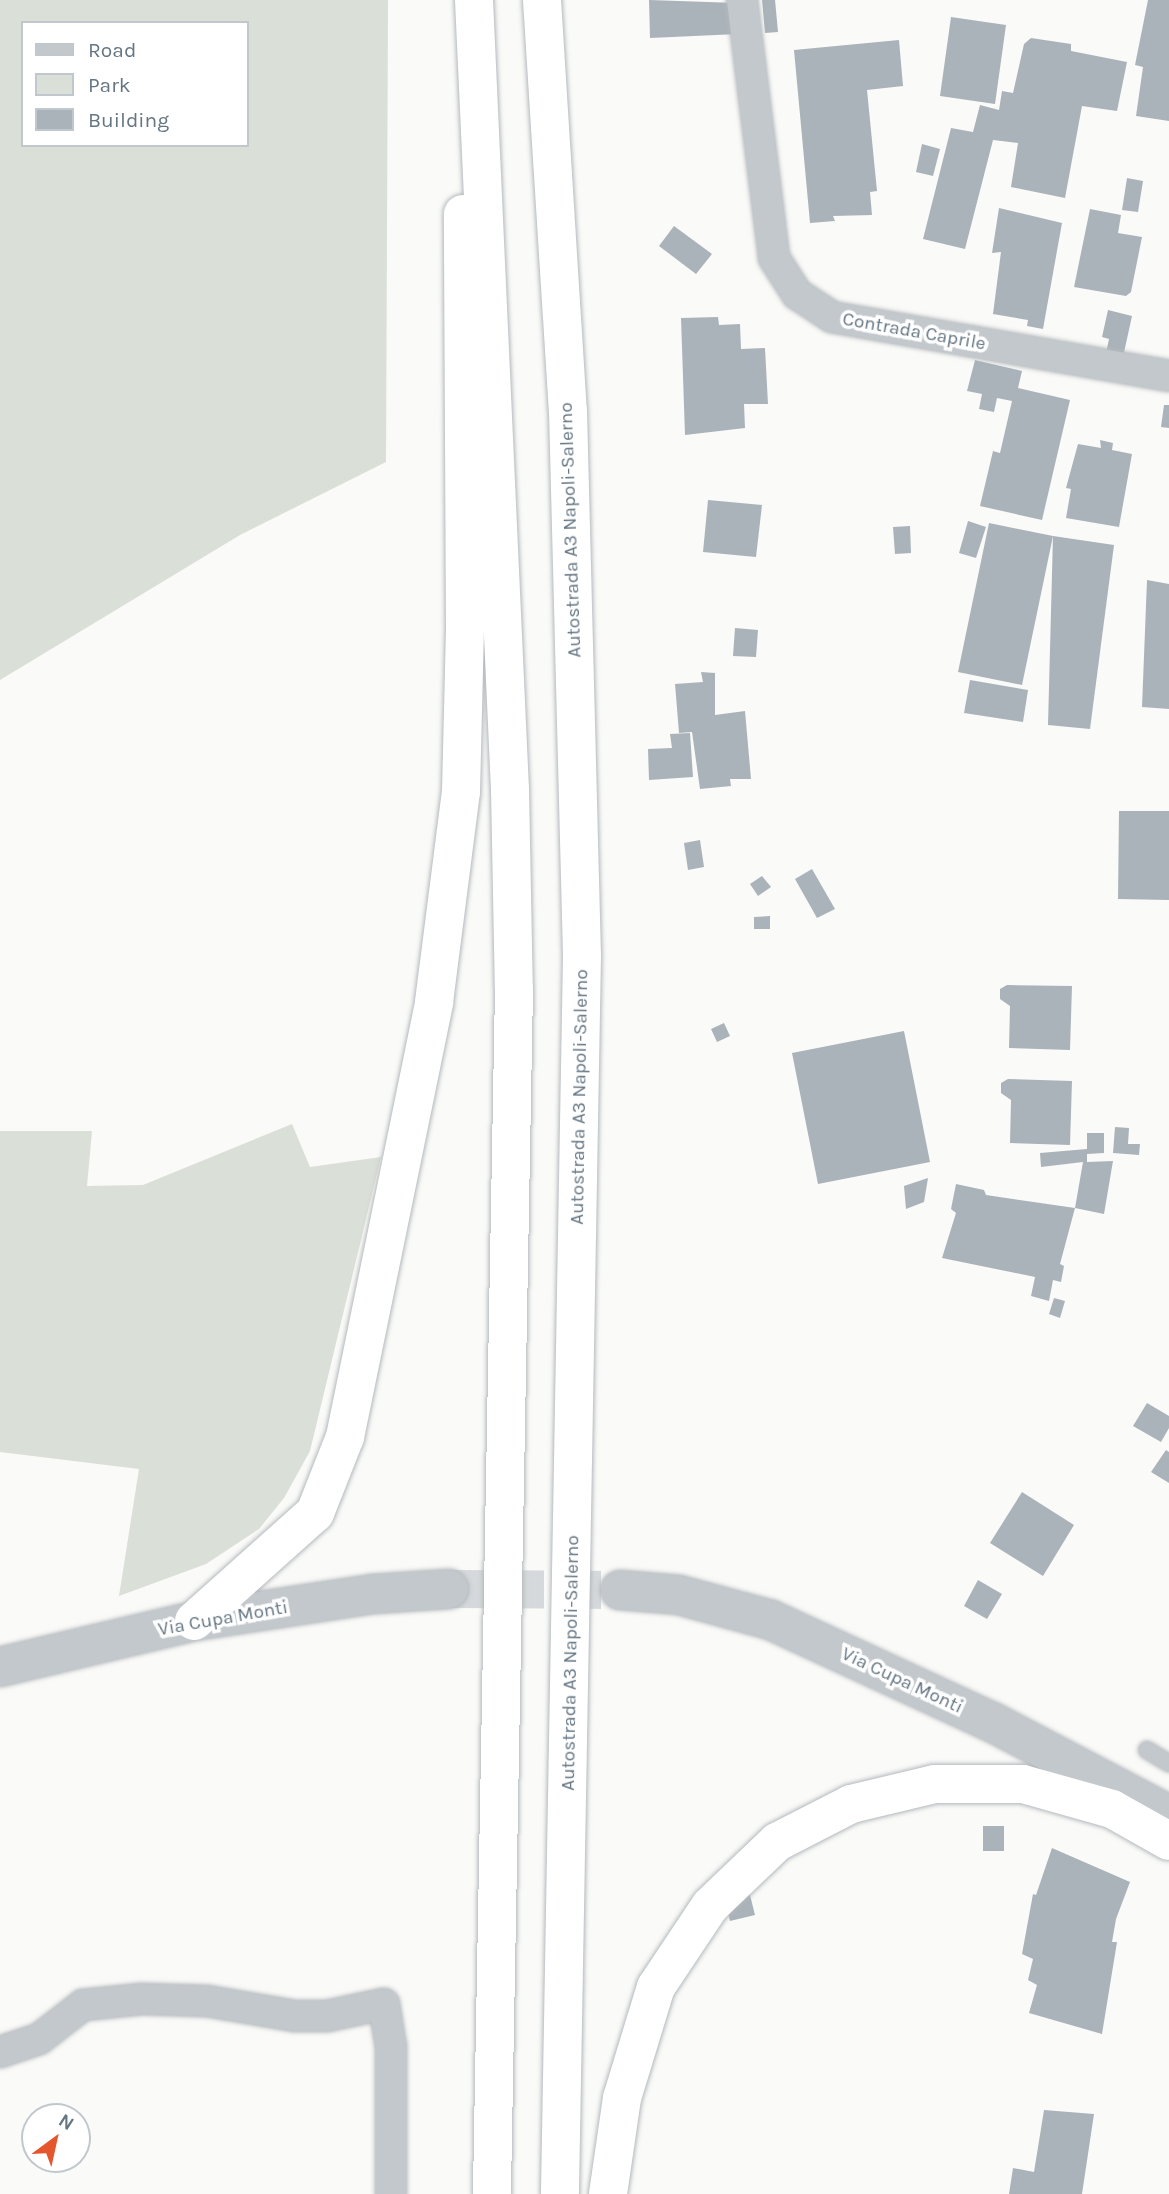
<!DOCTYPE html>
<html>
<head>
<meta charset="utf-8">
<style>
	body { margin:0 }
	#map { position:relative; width:1169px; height:2194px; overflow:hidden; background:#fafaf8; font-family:Karla,sans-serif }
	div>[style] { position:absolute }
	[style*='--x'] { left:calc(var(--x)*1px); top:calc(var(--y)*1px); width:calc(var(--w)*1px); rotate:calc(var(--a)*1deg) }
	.green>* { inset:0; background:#dadfd7 }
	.building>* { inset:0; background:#aab3b9 }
	.tertiary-tunnel>* { height:38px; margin-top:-19px; transform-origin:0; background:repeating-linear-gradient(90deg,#d5d9db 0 38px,transparent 0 57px) }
	.roads { filter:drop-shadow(0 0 2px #b4b9bd) drop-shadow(0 0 2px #b4b9bd) }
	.service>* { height:16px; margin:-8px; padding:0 8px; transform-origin:8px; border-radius:8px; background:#c3c8cc }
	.minor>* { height:30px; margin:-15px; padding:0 15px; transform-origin:15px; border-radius:15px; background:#c3c8cc }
	.tertiary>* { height:38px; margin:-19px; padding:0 19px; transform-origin:19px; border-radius:19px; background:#c3c8cc }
	.motorway>* { height:38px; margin:-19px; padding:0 19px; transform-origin:19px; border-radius:19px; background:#fff }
	span { translate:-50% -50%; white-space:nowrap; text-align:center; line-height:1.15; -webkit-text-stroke:7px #fff; paint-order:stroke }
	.street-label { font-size:19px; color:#657683 }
	.legend { position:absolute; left:21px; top:21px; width:228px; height:126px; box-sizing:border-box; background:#fff; border:2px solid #c1c8cd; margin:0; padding:9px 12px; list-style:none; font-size:21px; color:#657683 }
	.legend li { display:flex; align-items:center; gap:14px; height:35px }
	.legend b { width:35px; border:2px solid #c1c8cd }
	.north { position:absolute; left:21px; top:2103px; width:70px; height:70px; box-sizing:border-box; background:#fff; border:2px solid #c1c8cd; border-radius:50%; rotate:33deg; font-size:19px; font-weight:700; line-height:28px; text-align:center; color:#657683 }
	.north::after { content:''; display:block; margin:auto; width:24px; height:32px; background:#e4572e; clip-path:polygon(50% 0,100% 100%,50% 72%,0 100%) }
</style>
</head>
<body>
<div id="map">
	<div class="green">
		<i style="clip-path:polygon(evenodd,0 0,388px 0,386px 462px,240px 535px,0 680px,0 0,23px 23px,247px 23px,247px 145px,23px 145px,23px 23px)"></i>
		<i style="clip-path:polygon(292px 1124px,310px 1167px,381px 1157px,310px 1451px,284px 1498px,259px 1529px,206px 1564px,119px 1596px,139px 1469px,0 1452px,0 1131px,92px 1131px,87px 1186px,143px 1185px)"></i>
	</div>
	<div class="building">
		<i style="clip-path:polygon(649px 0,737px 3px,738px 34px,650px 38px)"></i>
		<i style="clip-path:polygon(762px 0,775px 0,778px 32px,765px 33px)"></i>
		<i style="clip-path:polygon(1148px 0,1169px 0,1169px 121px,1136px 116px,1143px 67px,1135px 65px)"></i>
		<i style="clip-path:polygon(951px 17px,1006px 25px,995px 104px,940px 96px)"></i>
		<i style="clip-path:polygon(1031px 38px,1071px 44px,1071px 51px,1127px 62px,1117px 111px,1082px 106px,1065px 198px,1011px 187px,1018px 143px,993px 140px,965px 249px,923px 239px,951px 128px,973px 132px,980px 105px,999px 110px,1002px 91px,1013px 93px,1024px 44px)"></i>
		<i style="clip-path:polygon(899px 40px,903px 86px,867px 90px,877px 191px,870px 192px,872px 215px,833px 216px,835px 221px,810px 223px,794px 50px)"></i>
		<i style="clip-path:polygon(922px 144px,940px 149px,933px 176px,916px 172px)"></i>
		<i style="clip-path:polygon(1127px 178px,1143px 181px,1138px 212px,1122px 210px)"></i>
		<i style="clip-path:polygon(999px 208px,1062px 223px,1043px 329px,1027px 326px,1028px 320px,993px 314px,1001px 252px,992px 253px)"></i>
		<i style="clip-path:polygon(1090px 209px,1121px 215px,1118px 233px,1142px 237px,1131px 292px,1126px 296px,1074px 287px)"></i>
		<i style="clip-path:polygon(674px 226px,712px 254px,696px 274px,659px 246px)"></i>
		<i style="clip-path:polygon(1108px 310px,1132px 316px,1123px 357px,1106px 353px,1109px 339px,1102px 337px)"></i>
		<i style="clip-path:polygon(718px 317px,719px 325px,740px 324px,741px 349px,765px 348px,768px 404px,744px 404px,745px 428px,685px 435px,681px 318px)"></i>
		<i style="clip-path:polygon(975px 360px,1022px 371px,1018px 388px,1070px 400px,1042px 520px,980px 506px,993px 451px,1000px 453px,1012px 401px,997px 398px,994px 412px,979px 409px,982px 394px,967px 391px)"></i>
		<i style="clip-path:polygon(1164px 405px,1169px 405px,1169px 428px,1161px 427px)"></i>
		<i style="clip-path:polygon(1100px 440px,1113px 443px,1112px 450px,1132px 454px,1119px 527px,1066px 518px,1071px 489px,1066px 488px,1078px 444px,1101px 448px)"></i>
		<i style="clip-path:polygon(708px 500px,762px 505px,756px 557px,703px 552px)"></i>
		<i style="clip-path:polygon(968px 521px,986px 527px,976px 558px,959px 553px)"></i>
		<i style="clip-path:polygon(989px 523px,1053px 536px,1022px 685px,958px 672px)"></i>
		<i style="clip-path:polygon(910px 526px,911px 553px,895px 554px,893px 527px)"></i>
		<i style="clip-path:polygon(1053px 536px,1114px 545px,1090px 729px,1048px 725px)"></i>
		<i style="clip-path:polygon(1147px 580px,1169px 584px,1169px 709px,1142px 707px)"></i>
		<i style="clip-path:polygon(735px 628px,758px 630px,756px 657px,733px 656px)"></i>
		<i style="clip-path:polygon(701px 672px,715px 673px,715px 715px,745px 711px,751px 779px,730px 779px,731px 786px,700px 789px,692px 732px,679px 733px,675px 684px,703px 682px)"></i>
		<i style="clip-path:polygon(970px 680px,1028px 690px,1023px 722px,964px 713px)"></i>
		<i style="clip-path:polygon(690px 733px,693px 777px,649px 780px,648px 749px,672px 748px,670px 734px)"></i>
		<i style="clip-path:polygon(1119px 811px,1169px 811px,1169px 900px,1118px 899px)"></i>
		<i style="clip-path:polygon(700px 840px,704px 867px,688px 870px,684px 843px)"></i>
		<i style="clip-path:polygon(812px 869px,835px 909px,817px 918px,795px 879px)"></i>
		<i style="clip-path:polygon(762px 876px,771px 887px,758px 896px,750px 884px)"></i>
		<i style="clip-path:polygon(770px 916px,770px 929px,754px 929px,754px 917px)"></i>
		<i style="clip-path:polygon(1007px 985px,1072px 986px,1070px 1050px,1009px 1048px,1010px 1006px,1000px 999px,1000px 989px)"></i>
		<i style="clip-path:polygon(724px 1023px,730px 1036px,717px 1042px,711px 1029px)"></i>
		<i style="clip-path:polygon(904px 1031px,930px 1162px,818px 1184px,792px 1053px)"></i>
		<i style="clip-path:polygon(1008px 1079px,1072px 1081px,1070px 1145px,1010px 1143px,1011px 1100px,1001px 1093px,1001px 1083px)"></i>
		<i style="clip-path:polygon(1115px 1127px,1129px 1128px,1128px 1144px,1140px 1144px,1139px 1155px,1113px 1153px)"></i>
		<i style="clip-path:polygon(1087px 1133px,1104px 1133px,1104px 1153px,1087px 1154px,1087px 1162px,1113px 1161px,1104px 1214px,1075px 1208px,1083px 1162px,1041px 1167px,1040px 1153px,1087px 1149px)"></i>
		<i style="clip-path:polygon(928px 1178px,924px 1202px,906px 1209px,904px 1186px)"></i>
		<i style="clip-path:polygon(956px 1184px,984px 1190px,986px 1195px,1075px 1208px,1060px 1264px,1064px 1266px,1061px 1282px,1053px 1280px,1049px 1301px,1031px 1296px,1035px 1277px,942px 1258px,956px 1213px,951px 1209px)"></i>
		<i style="clip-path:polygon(1054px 1298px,1065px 1301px,1060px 1318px,1049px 1314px)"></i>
		<i style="clip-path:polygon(1147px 1403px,1169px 1416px,1169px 1428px,1161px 1442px,1133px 1426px)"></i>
		<i style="clip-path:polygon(1166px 1450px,1169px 1452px,1169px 1483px,1151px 1472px)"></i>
		<i style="clip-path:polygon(1022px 1492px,1074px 1525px,1043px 1576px,990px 1543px)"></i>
		<i style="clip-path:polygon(978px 1580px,1002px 1594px,987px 1619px,964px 1606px)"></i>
		<i style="clip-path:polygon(983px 1826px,1004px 1826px,1004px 1851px,983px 1851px)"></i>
		<i style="clip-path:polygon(1052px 1848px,1130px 1882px,1116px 1919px,1112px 1942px,1117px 1942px,1102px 2034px,1029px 2013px,1037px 1985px,1028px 1980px,1033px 1959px,1022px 1954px,1033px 1894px,1036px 1895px)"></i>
		<i style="clip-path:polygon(749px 1891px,755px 1915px,730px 1921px,724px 1897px)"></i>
		<i style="clip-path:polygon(1044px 2110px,1094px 2114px,1082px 2194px,1009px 2194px,1013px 2168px,1034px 2172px)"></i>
	</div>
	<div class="tertiary-tunnel">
		<i style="--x:449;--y:1589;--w:171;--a:0.3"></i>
	</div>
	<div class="roads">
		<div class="service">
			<i style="--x:1147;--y:1750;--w:26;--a:31"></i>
		</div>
		<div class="minor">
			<i style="--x:742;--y:0;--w:260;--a:82.9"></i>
			<i style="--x:774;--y:258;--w:43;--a:57.4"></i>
			<i style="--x:797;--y:294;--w:42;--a:33.3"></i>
			<i style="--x:832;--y:317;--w:342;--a:9.9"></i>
			<i style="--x:0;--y:2052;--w:41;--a:-18.4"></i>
			<i style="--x:39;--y:2039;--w:56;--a:-37.7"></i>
			<i style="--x:83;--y:2005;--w:59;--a:-5.8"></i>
			<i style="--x:142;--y:1999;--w:65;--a:1.8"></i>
			<i style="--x:207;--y:2001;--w:89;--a:9.7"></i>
			<i style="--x:295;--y:2016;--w:32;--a:0"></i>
			<i style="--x:327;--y:2016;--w:58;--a:-11.9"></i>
			<i style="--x:384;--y:2004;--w:44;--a:80.8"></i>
			<i style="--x:391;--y:2047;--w:147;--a:90"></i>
		</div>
		<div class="tertiary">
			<i style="--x:620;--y:1590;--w:59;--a:4.8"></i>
			<i style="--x:679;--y:1595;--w:95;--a:15.2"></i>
			<i style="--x:771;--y:1620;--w:243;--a:24.8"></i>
			<i style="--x:992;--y:1722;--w:200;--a:27.7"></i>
			<i style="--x:0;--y:1667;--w:199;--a:-13.3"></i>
			<i style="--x:194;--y:1621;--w:181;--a:-8.6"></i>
			<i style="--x:373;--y:1594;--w:76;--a:-3.8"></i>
		</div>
		<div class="motorway">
			<i style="--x:474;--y:0;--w:790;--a:87.39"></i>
			<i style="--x:510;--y:789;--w:200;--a:88.9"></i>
			<i style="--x:514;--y:989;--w:1205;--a:91.05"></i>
			<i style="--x:542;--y:0;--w:412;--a:86.4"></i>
			<i style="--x:568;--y:411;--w:544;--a:88.53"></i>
			<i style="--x:582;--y:955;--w:1239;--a:91.02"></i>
			<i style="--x:194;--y:1621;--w:162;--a:-41.8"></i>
			<i style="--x:315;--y:1513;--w:82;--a:-68.5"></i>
			<i style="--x:345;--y:1437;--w:444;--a:-78.4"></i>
			<i style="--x:434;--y:1002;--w:212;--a:-82.7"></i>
			<i style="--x:461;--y:792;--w:163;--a:-88.6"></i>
			<i style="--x:465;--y:629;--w:415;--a:-90.3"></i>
			<i style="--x:608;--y:2194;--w:97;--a:-81.7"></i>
			<i style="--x:622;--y:2098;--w:116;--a:-73"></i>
			<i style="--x:656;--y:1987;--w:97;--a:-56.3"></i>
			<i style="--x:710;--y:1906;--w:93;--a:-43.7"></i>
			<i style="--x:777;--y:1842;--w:83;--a:-27.2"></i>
			<i style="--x:851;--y:1804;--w:86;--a:-13.4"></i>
			<i style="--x:935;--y:1784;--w:88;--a:0"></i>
			<i style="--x:1023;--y:1784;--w:92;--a:15.7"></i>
			<i style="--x:1112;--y:1809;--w:65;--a:29.3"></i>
		</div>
	</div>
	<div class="street-label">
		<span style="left:914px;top:332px;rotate:10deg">Contrada Caprile</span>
		<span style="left:571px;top:530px;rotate:-92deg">Autostrada A3 Napoli-Salerno</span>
		<span style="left:580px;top:1097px;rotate:-89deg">Autostrada A3 Napoli-Salerno</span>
		<span style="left:223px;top:1619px;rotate:-10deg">Via Cupa Monti</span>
		<span style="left:571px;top:1663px;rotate:-89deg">Autostrada A3 Napoli-Salerno</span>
		<span style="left:902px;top:1681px;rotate:25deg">Via Cupa Monti</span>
	</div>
	<ul class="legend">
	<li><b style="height:9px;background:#c3c8cc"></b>Road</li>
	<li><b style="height:19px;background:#dadfd7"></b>Park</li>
	<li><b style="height:19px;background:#aab3b9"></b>Building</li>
	</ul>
	<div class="north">N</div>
</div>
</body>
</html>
